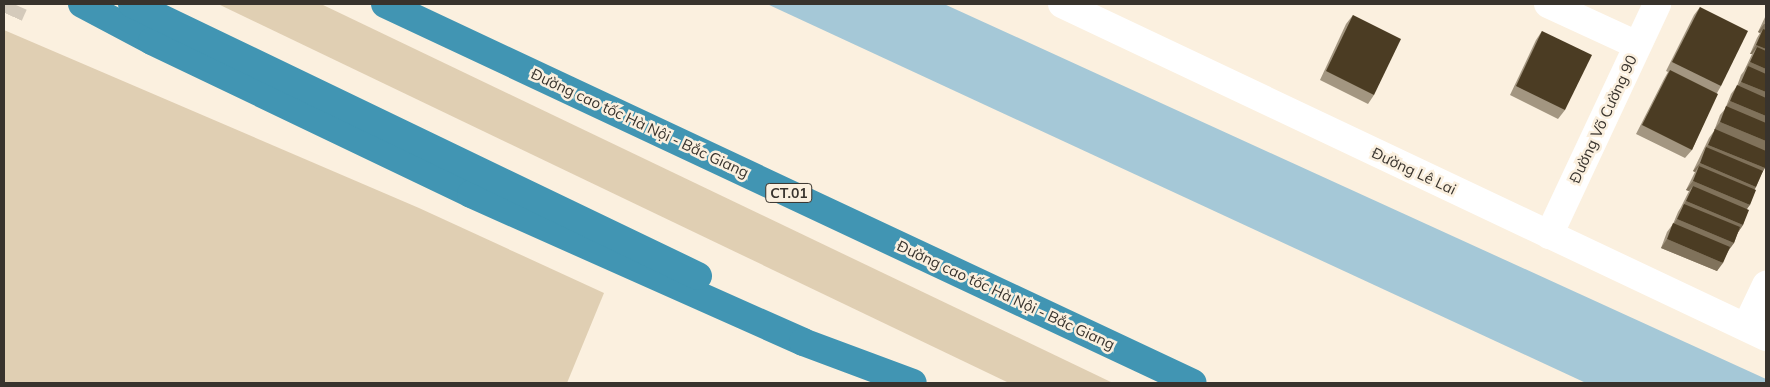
<!DOCTYPE html>
<html>
<head>
<meta charset="utf-8">
<style>
	body { margin:0 }
	#map { position:relative; width:1770px; height:387px; overflow:hidden; background:#fbf0df; font-family:Mulish,sans-serif }
	div>[style] { position:absolute }
	[style*='--x'] { left:calc(var(--x)*1px); top:calc(var(--y)*1px); width:calc(var(--w)*1px); rotate:calc(var(--a)*1deg) }
	.green>* { inset:0; background:#e0cfb3 }
	.water>* { inset:0; background:#a5c8d7 }
	.minor-tunnel>* { height:28px; margin-top:-14px; transform-origin:0; background:repeating-linear-gradient(90deg,#d4cabb 0 28px,transparent 0 42px) }
	.minor>* { height:28px; margin:-14px; padding:0 14px; transform-origin:14px; border-radius:14px; background:#fff }
	.tertiary>* { height:28px; margin:-14px; padding:0 14px; transform-origin:14px; border-radius:14px; background:#fff }
	.motorway>* { height:28px; margin:-14px; padding:0 14px; transform-origin:14px; border-radius:14px; background:#4195b3 }
	.wall>* { inset:0; background:#a39681 }
	.shaded-wall>* { inset:0; background:#80725b }
	.building>* { inset:0; background:#4b3c23 }
	span { translate:-50% -50%; white-space:nowrap; text-align:center; line-height:1.15; -webkit-text-stroke:5px #fbf0df; paint-order:stroke }
	.shield-label span { padding:1px 4px; background:#fbf0df; border:1px solid; border-radius:4px; -webkit-text-stroke-width:0 }
	.shield-label { font-size:14px; color:#38332d; font-weight:700 }
	.street-label { font-size:15px; color:#38332d }
	.frame { position:absolute; inset:0; border:5px solid #38332d; pointer-events:none }
</style>
</head>
<body>
<div id="map">
	<div class="green">
		<i style="clip-path:polygon(218px 4px,321px 4px,1113px 383px,1009px 383px)"></i>
		<i style="clip-path:polygon(4px 30px,419px 208px,604px 293px,567px 383px,4px 383px)"></i>
	</div>
	<div class="water">
		<i style="clip-path:polygon(767px 4px,944px 4px,1766px 379px,1766px 383px,1586px 383px)"></i>
	</div>
	<div class="minor-tunnel">
		<i style="--x:9;--y:15;--w:12;--a:-66"></i>
	</div>
	<div class="minor">
		<i style="--x:1548;--y:4;--w:98;--a:24.7"></i>
		<i style="--x:1549;--y:235;--w:255;--a:-64.9"></i>
	</div>
	<div class="tertiary">
		<i style="--x:1062;--y:4;--w:779;--a:25.31"></i>
		<i style="--x:1746;--y:327;--w:47;--a:-64.5"></i>
	</div>
	<div class="motorway">
		<i style="--x:82;--y:4;--w:79;--a:27.9"></i>
		<i style="--x:152;--y:41;--w:354;--a:25.6"></i>
		<i style="--x:471;--y:194;--w:363;--a:24"></i>
		<i style="--x:803;--y:342;--w:117;--a:20.4"></i>
		<i style="--x:132;--y:4;--w:628;--a:25.67"></i>
		<i style="--x:385;--y:4;--w:892;--a:25.13"></i>
	</div>
	<div class="wall">
		<i style="clip-path:polygon(1700px 7px,1721px 86px,1717px 93px,1692px 150px,1685px 158px,1636px 134px,1664px 79px,1668px 72px,1666px 71px,1694px 15px)"></i>
		<i style="clip-path:polygon(1353px 15px,1374px 95px,1368px 104px,1320px 80px,1346px 24px)"></i>
		<i style="clip-path:polygon(1766px 15px,1766px 166px,1762px 173px,1755px 189px,1747px 209px,1743px 225px,1738px 232px,1734px 243px,1729px 250px,1717px 271px,1661px 248px,1667px 232px,1673px 224px,1678px 212px,1681px 207px,1689px 191px,1686px 190px,1695px 172px,1693px 171px,1709px 138px,1714px 131px,1720px 115px,1725px 109px,1731px 94px,1737px 86px,1741px 75px,1744px 71px,1752px 54px,1750px 54px,1757px 38px,1760px 33px,1758px 32px)"></i>
		<i style="clip-path:polygon(1542px 31px,1565px 110px,1558px 119px,1510px 95px,1536px 40px)"></i>
	</div>
	<div class="shaded-wall">
		<i style="clip-path:polygon(1764px 24px,1766px 24px,1766px 36px,1763px 29px,1760px 33px,1758px 32px)"></i>
		<i style="clip-path:polygon(1756px 45px,1766px 49px,1766px 60px,1757px 47px,1752px 54px,1750px 54px)"></i>
		<i style="clip-path:polygon(1750px 62px,1766px 69px,1766px 80px,1748px 66px,1744px 71px)"></i>
		<i style="clip-path:polygon(1741px 82px,1766px 92px,1766px 104px,1735px 90px)"></i>
		<i style="clip-path:polygon(1730px 101px,1766px 116px,1766px 127px,1726px 107px)"></i>
		<i style="clip-path:polygon(1720px 122px,1766px 141px,1766px 152px,1714px 130px)"></i>
		<i style="clip-path:polygon(1708px 145px,1765px 168px,1759px 177px,1706px 147px)"></i>
		<i style="clip-path:polygon(1700px 163px,1756px 187px,1750px 196px,1699px 166px,1695px 172px,1693px 171px)"></i>
		<i style="clip-path:polygon(1693px 181px,1750px 205px,1743px 214px,1693px 186px,1689px 191px,1686px 190px)"></i>
		<i style="clip-path:polygon(1686px 201px,1743px 225px,1737px 234px,1683px 206px)"></i>
		<i style="clip-path:polygon(1677px 219px,1734px 243px,1727px 252px,1671px 228px)"></i>
		<i style="clip-path:polygon(1667px 239px,1723px 263px,1717px 271px,1661px 248px)"></i>
	</div>
	<div class="building">
		<i style="clip-path:polygon(1700px 7px,1748px 31px,1721px 86px,1672px 62px)"></i>
		<i style="clip-path:polygon(1353px 15px,1401px 39px,1374px 95px,1326px 71px)"></i>
		<i style="clip-path:polygon(1763px 29px,1766px 30px,1766px 49px,1756px 45px)"></i>
		<i style="clip-path:polygon(1542px 31px,1592px 55px,1565px 110px,1516px 86px)"></i>
		<i style="clip-path:polygon(1757px 47px,1766px 51px,1766px 69px,1750px 62px)"></i>
		<i style="clip-path:polygon(1748px 66px,1766px 74px,1766px 92px,1741px 82px)"></i>
		<i style="clip-path:polygon(1670px 70px,1718px 94px,1692px 150px,1642px 125px)"></i>
		<i style="clip-path:polygon(1737px 85px,1766px 98px,1766px 116px,1730px 101px)"></i>
		<i style="clip-path:polygon(1726px 106px,1766px 123px,1766px 141px,1720px 122px)"></i>
		<i style="clip-path:polygon(1715px 129px,1766px 151px,1766px 166px,1765px 168px,1708px 145px)"></i>
		<i style="clip-path:polygon(1706px 147px,1763px 171px,1756px 187px,1700px 163px)"></i>
		<i style="clip-path:polygon(1699px 166px,1756px 190px,1750px 205px,1693px 181px)"></i>
		<i style="clip-path:polygon(1693px 186px,1749px 210px,1743px 225px,1686px 201px)"></i>
		<i style="clip-path:polygon(1684px 204px,1740px 227px,1734px 243px,1677px 219px)"></i>
		<i style="clip-path:polygon(1673px 223px,1730px 247px,1723px 263px,1667px 239px)"></i>
	</div>
	<div class="shield-label">
		<span style="left:789px;top:193px">CT.01</span>
	</div>
	<div class="street-label">
		<span style="left:1603px;top:119px;rotate:-65deg">Đường Võ Cường 90</span>
		<span style="left:640px;top:123px;rotate:25deg">Đường cao tốc Hà Nội - Bắc Giang</span>
		<span style="left:1414px;top:171px;rotate:25deg">Đường Lê Lai</span>
		<span style="left:1006px;top:295px;rotate:25deg">Đường cao tốc Hà Nội - Bắc Giang</span>
	</div>
	<div class="frame"></div>
</div>
</body>
</html>
